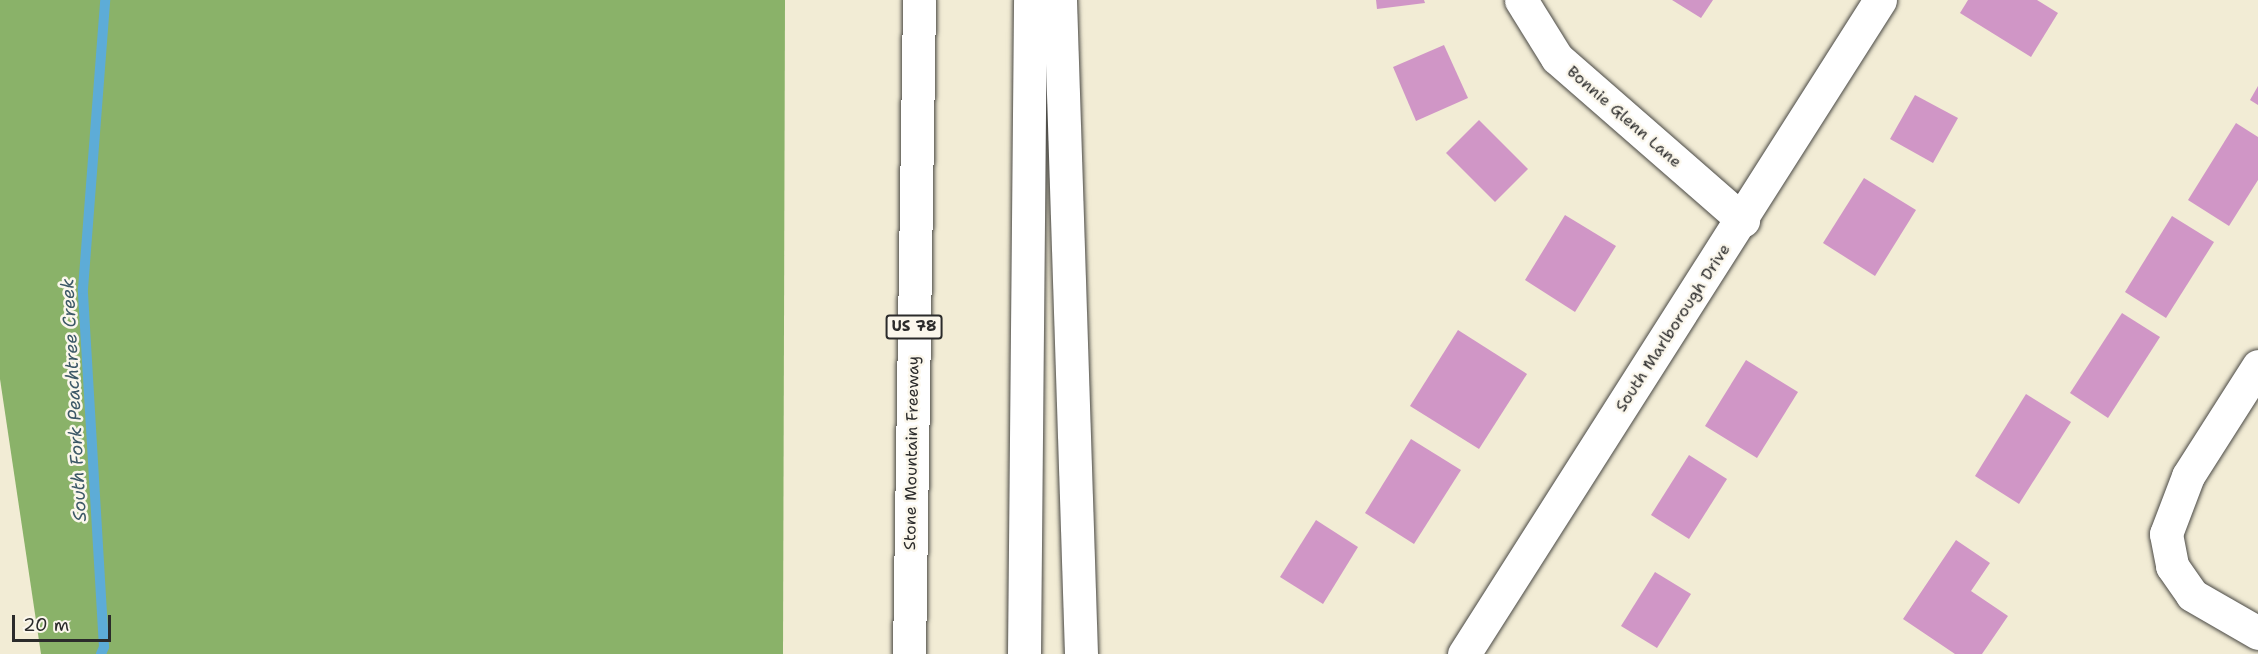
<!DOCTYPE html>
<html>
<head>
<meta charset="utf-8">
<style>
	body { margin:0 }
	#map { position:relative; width:2258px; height:654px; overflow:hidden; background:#f2ecd5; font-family:"Shantell Sans",sans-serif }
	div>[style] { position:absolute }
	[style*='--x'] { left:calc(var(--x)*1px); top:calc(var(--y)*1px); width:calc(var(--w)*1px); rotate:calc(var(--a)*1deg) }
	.forest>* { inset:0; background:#8ab269 }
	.stream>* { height:10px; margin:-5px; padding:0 5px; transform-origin:5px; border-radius:5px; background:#5dacd7 }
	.building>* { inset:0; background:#d096c6 }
	.roads { filter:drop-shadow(0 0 2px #494844) drop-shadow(0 0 2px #494844) }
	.street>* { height:33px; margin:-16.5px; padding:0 16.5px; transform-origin:16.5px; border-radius:16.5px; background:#fff }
	.highway>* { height:33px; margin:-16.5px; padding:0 16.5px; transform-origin:16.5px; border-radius:16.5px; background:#fff }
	span { translate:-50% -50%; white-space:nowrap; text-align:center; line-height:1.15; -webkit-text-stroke:5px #fbf7ec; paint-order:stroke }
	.shield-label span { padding:2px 4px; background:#fbf7ec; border:2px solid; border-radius:4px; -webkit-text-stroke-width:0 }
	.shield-label { font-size:15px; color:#2b2b2b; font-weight:700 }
	.street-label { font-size:16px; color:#2b2b2b }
	.water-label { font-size:18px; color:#3c5867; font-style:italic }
	.scale { position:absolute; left:12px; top:615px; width:99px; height:27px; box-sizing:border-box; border:3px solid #2b2b2b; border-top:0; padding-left:8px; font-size:18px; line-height:21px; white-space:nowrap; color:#2b2b2b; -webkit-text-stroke:4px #fbf7ec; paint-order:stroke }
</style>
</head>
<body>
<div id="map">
	<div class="forest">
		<i style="clip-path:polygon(0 0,785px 0,783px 654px,41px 654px,0 379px)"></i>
	</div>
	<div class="stream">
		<i style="--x:101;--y:654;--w:8;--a:-67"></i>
		<i style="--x:104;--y:647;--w:359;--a:-93.4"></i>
		<i style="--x:83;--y:289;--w:290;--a:-85.6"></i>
	</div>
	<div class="building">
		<i style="clip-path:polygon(1376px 0,1424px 0,1425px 3px,1377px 9px)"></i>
		<i style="clip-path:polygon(1672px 0,1713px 0,1701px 18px)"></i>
		<i style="clip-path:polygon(1968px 0,2037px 0,2058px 13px,2031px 57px,1960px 13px)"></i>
		<i style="clip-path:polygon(1444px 45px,1468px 98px,1416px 121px,1393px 67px)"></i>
		<i style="clip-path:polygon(2258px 86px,2258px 105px,2250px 100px)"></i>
		<i style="clip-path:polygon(1915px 95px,1958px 118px,1933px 163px,1890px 139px)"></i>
		<i style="clip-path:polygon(1479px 120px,1528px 169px,1495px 202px,1446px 153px)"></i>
		<i style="clip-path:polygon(2236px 123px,2258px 137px,2258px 180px,2229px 226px,2188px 200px)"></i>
		<i style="clip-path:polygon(1864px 178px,1916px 210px,1875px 276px,1823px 243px)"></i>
		<i style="clip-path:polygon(1565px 215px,1616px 246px,1575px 312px,1525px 280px)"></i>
		<i style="clip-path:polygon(2172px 216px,2214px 242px,2166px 318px,2125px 292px)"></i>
		<i style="clip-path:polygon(2122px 313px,2160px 337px,2108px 418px,2070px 393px)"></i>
		<i style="clip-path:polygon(1458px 330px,1527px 374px,1479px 449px,1410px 406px)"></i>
		<i style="clip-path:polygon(1746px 360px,1798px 392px,1757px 458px,1705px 426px)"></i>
		<i style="clip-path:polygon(2026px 394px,2071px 422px,2019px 504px,1975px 476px)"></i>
		<i style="clip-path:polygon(1411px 439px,1461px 470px,1414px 544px,1365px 513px)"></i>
		<i style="clip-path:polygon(1689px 455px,1727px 479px,1689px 539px,1651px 515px)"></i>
		<i style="clip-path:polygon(1316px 520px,1358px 547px,1323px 604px,1280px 577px)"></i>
		<i style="clip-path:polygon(1956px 540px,1990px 563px,1971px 591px,2008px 616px,1982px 654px,1955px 654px,1903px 619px)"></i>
		<i style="clip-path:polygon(1655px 572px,1691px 594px,1657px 648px,1621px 626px)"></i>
	</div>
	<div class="roads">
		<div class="street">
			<i style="--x:1521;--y:0;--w:68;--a:58.2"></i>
			<i style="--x:1557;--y:58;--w:247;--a:41.1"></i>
			<i style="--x:2258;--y:366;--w:130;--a:122.5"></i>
			<i style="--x:2188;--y:476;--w:62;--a:110.8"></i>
			<i style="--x:2166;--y:534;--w:33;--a:79"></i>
			<i style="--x:2172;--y:566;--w:35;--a:55"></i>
			<i style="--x:2192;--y:595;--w:76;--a:29.9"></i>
			<i style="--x:1464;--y:654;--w:775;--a:-57.54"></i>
		</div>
		<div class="highway">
			<i style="--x:1060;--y:0;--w:654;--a:88.16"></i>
			<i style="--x:909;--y:654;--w:654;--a:-89.12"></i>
			<i style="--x:1024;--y:654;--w:654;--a:-89.47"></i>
		</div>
	</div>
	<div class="shield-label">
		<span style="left:914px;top:327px">US 78</span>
	</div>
	<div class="street-label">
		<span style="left:1624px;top:117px;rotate:41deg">Bonnie Glenn Lane</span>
		<span style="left:1673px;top:328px;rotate:-57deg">South Marlborough Drive</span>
		<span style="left:912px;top:453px;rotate:-89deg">Stone Mountain Freeway</span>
	</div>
	<div class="water-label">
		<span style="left:74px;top:400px;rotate:-93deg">South Fork Peachtree Creek</span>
	</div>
	<div class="scale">20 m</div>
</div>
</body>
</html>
